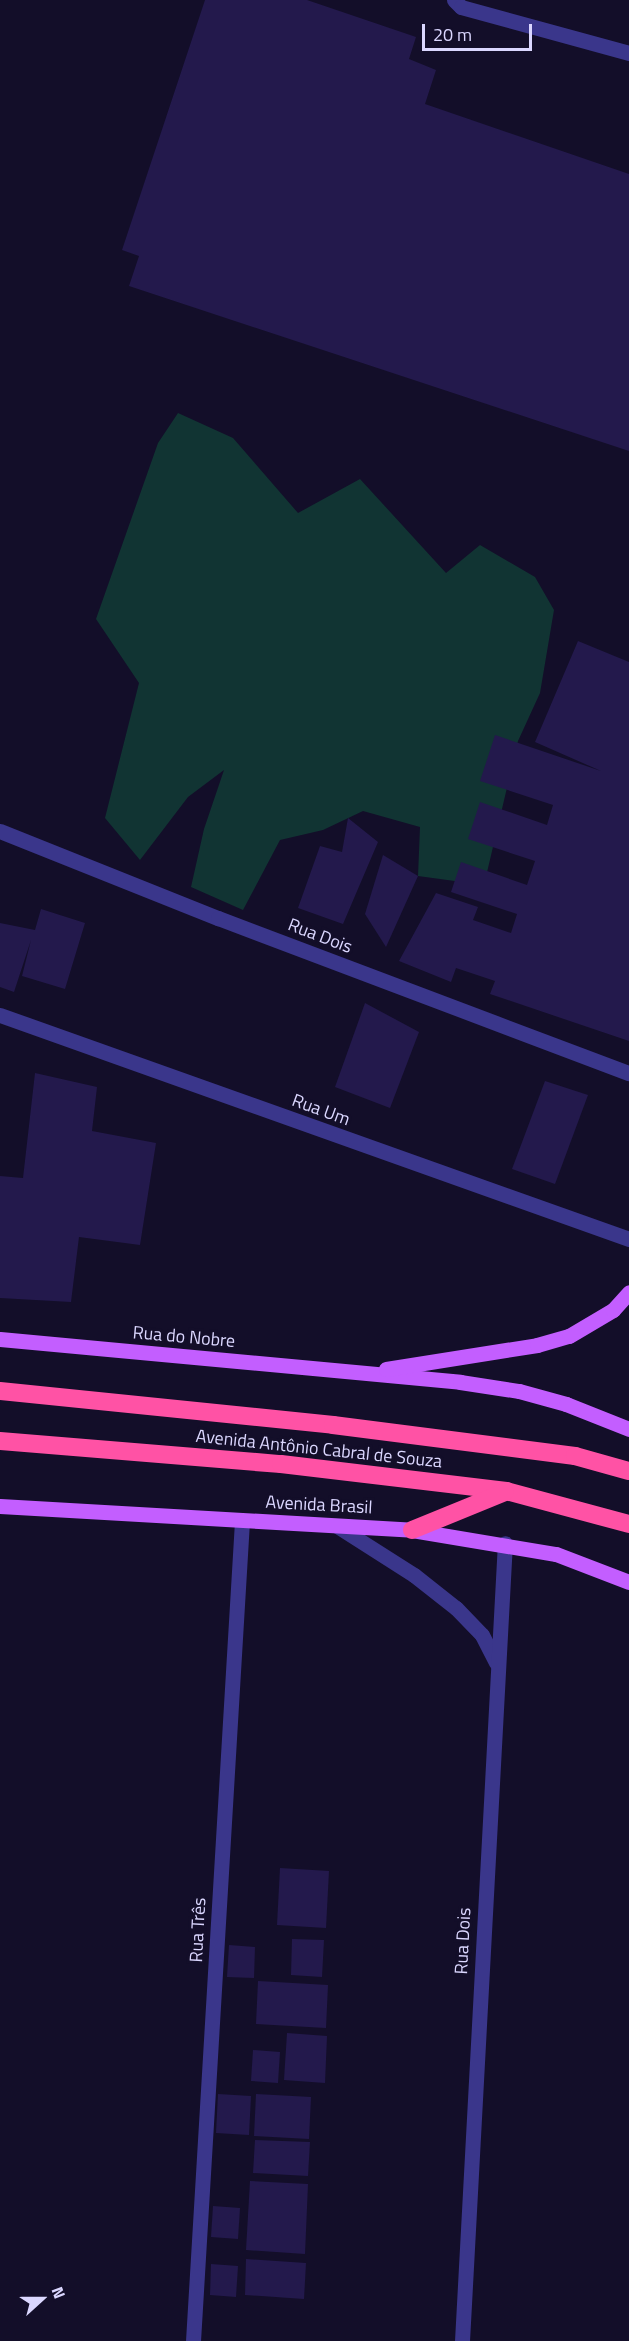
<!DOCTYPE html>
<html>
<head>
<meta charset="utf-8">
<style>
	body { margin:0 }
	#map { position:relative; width:629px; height:2341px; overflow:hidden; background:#130e29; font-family:"Titillium Web",sans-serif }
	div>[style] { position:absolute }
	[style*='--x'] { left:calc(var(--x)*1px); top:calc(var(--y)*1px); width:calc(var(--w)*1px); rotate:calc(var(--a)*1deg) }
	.green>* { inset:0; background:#113433 }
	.building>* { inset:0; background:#23194c }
	.minor>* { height:15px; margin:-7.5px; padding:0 7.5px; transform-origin:7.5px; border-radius:7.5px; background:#3a368b }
	.major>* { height:15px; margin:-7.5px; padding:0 7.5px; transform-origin:7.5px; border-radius:7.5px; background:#c35eff }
	.highway>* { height:18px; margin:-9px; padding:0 9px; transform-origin:9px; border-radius:9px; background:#ff52a5 }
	span { translate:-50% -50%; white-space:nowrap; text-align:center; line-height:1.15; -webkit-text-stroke:6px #130e29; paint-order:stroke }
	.street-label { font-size:18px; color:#dbd7ff }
	.north { position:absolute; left:12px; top:2269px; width:60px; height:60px; -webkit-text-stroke:4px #130e29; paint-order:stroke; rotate:69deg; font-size:16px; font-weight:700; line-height:24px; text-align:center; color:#dbd7ff }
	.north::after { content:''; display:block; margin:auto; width:21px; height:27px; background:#dbd7ff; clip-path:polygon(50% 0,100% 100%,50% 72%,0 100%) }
	.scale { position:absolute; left:422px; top:24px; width:110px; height:27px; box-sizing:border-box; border:3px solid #dbd7ff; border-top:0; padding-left:8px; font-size:18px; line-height:21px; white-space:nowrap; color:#dbd7ff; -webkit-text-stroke:4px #130e29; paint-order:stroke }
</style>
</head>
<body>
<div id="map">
	<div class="green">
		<i style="clip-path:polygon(178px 413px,233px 438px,298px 513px,360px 479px,446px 573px,480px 545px,535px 577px,554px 610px,540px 693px,518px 741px,484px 885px,418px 876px,420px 827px,363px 811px,323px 830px,280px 840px,243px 910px,191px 887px,204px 829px,224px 770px,188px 797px,140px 860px,105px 818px,139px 683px,96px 619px,158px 443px)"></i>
	</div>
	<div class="building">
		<i style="clip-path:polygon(205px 0,307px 0,416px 37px,409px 59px,436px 70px,425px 104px,629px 174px,629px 451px,129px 286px,139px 256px,122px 250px)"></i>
		<i style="clip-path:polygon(578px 641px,629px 662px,629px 1041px,490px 994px,495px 981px,456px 968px,451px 982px,399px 961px,436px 893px,478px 907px,473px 920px,511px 933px,517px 914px,451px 892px,461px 862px,527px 885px,535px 861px,468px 839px,480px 802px,547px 825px,553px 805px,480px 781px,495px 735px,601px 771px,535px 742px)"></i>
		<i style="clip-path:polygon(348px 818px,378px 842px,343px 924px,298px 908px,320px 846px,342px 852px)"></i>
		<i style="clip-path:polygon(383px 855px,418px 876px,386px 947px,365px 914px)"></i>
		<i style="clip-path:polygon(41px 909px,85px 923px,65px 989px,22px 976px,31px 940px,14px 992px,0 987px,0 923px,35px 930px)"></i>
		<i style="clip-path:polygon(365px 1003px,419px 1032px,390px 1108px,335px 1087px)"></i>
		<i style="clip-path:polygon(35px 1073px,97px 1087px,92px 1131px,156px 1143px,140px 1245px,79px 1237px,71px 1302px,0 1298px,0 1176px,23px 1178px)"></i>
		<i style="clip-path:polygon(545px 1081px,588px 1095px,555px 1184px,512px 1169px)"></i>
		<i style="clip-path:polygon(280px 1868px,329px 1871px,326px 1928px,277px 1925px)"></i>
		<i style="clip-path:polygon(292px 1939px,324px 1940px,322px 1977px,291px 1975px)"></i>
		<i style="clip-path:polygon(229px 1945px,255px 1947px,254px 1978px,227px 1977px)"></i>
		<i style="clip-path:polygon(258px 1981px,328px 1985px,326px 2028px,256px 2024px)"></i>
		<i style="clip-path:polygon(287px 2033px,327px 2036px,325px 2083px,284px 2080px)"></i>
		<i style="clip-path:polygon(253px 2050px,280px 2052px,278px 2083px,251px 2081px)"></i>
		<i style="clip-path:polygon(218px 2094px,251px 2096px,249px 2135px,216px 2133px)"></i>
		<i style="clip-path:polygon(256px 2094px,311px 2097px,309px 2139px,254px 2136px)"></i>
		<i style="clip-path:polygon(255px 2140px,310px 2142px,308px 2176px,253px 2173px)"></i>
		<i style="clip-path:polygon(250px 2181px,308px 2184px,305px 2254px,246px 2250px)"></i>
		<i style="clip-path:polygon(213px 2206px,240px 2208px,238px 2239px,211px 2237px)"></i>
		<i style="clip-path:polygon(246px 2259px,306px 2263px,304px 2299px,245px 2295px)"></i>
		<i style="clip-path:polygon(211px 2264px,238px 2266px,236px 2297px,210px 2295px)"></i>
	</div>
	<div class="minor">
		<i style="--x:454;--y:0;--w:10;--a:45"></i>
		<i style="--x:461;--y:7;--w:174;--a:15.3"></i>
		<i style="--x:0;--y:831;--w:235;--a:21.8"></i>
		<i style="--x:218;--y:918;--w:439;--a:20.7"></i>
		<i style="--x:0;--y:1015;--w:668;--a:19.6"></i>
		<i style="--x:337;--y:1526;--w:91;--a:32.5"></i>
		<i style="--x:414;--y:1575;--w:53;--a:38.2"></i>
		<i style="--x:456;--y:1608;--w:37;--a:46"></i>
		<i style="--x:482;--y:1635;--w:31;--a:63"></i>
		<i style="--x:193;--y:2341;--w:821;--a:-86.58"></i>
		<i style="--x:462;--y:2341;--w:799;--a:-86.92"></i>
	</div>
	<div class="major">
		<i style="--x:0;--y:1339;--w:462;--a:5.3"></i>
		<i style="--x:460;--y:1382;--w:60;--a:8.7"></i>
		<i style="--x:519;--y:1391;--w:49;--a:15.5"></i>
		<i style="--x:566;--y:1404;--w:68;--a:21.6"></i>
		<i style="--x:386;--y:1369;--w:153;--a:-9"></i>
		<i style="--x:537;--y:1345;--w:33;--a:-16"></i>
		<i style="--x:569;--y:1336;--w:51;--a:-30.6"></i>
		<i style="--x:613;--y:1310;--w:24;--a:-48"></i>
		<i style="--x:0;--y:1506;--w:413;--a:3.3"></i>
		<i style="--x:412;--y:1530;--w:146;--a:9.5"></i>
		<i style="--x:556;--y:1554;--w:78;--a:21"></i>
	</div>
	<div class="highway">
		<i style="--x:0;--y:1391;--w:335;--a:5.8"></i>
		<i style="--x:333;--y:1425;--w:244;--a:7.3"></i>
		<i style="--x:575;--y:1456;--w:56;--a:15.5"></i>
		<i style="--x:0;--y:1441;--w:282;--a:4.7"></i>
		<i style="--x:281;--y:1464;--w:227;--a:6.8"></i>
		<i style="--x:506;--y:1491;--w:127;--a:15"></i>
		<i style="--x:412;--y:1530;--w:100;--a:-22.2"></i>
	</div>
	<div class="street-label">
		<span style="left:320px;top:936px;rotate:21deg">Rua Dois</span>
		<span style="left:321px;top:1110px;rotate:20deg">Rua Um</span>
		<span style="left:184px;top:1337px;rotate:5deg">Rua do Nobre</span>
		<span style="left:319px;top:1449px;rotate:6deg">Avenida Antônio Cabral de Souza</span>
		<span style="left:319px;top:1505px;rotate:3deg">Avenida Brasil</span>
		<span style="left:198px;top:1930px;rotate:-87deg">Rua Três</span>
		<span style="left:463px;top:1941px;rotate:-87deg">Rua Dois</span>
	</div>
	<div class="north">N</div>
	<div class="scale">20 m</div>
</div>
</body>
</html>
